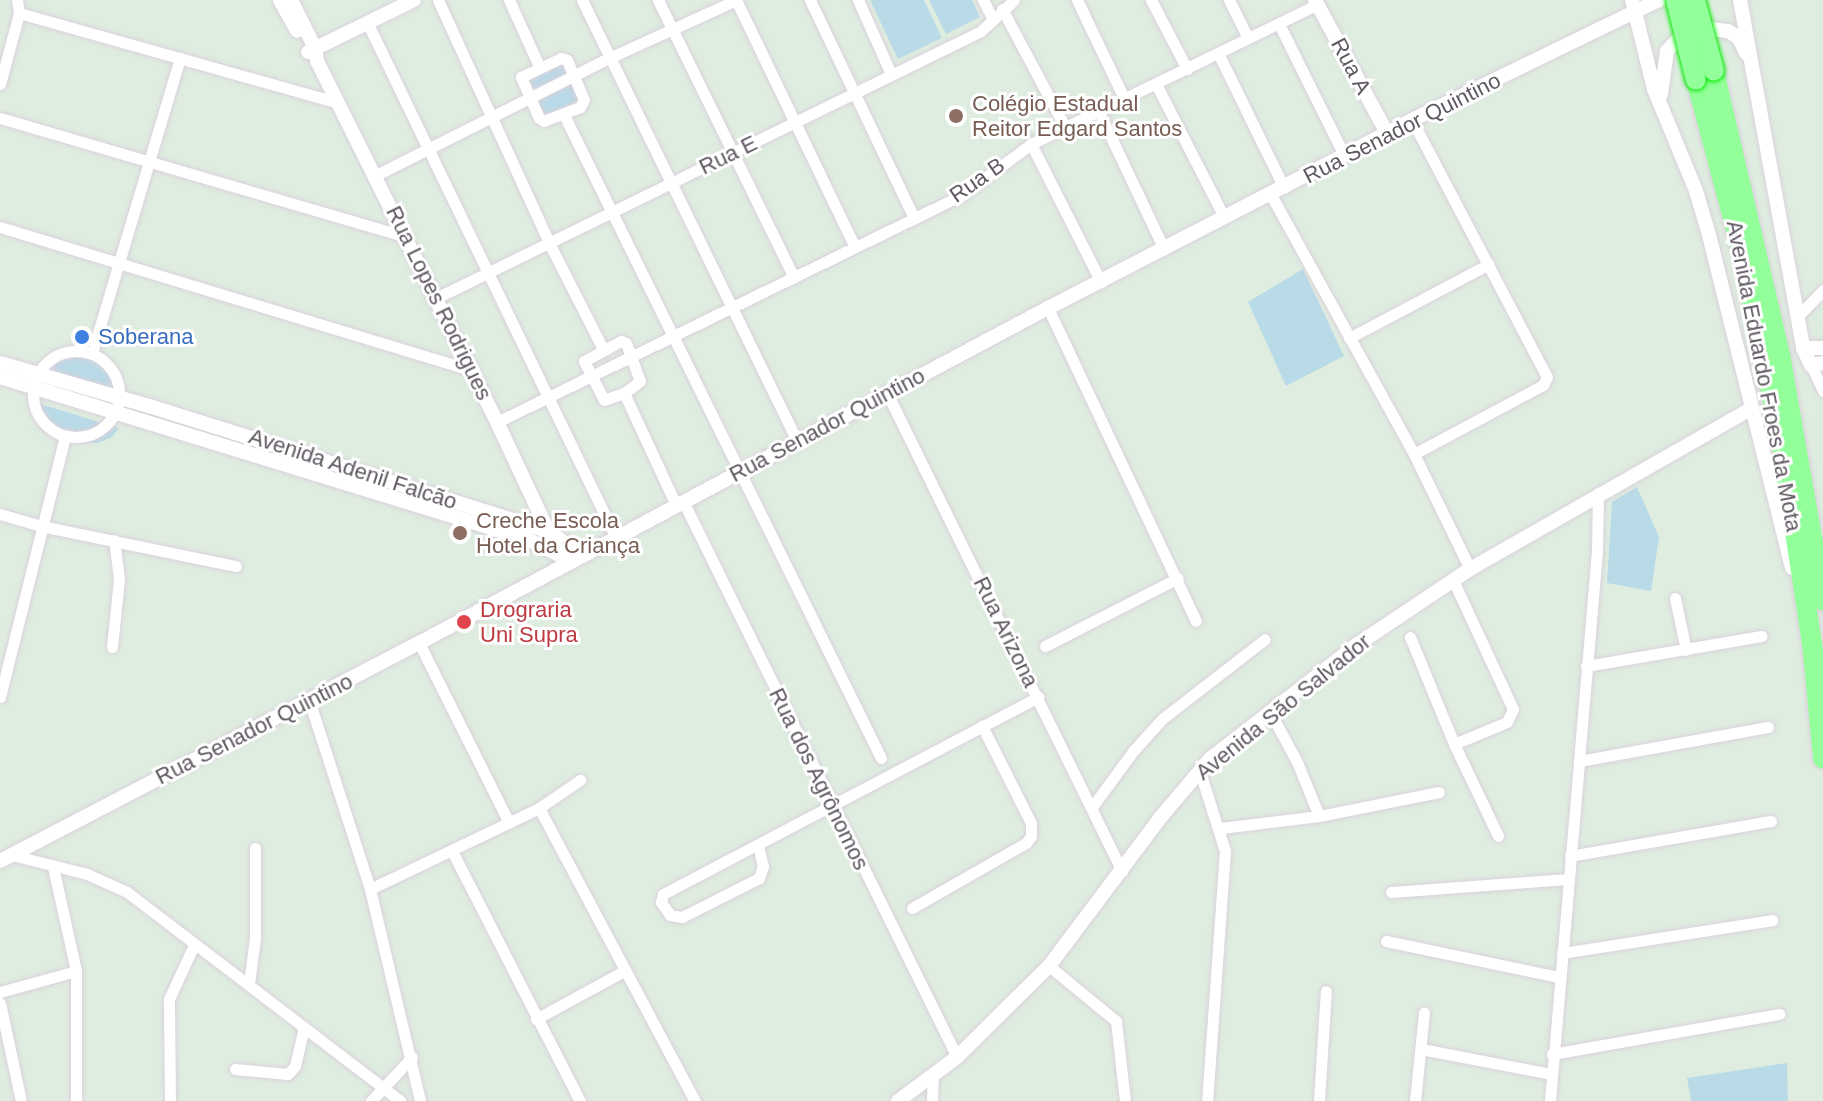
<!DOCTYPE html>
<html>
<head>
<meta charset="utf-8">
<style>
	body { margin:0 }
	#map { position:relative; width:1823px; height:1101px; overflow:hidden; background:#dfede0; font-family:Helvetica,sans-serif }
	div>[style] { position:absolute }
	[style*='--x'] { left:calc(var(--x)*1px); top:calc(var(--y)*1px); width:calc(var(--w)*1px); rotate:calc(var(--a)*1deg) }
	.green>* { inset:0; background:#b9dae7 }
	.roads { filter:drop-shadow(0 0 2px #dad2da) drop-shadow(0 0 2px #dad2da) }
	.minor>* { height:11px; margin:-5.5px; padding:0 5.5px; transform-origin:5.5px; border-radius:5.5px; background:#fff }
	.minor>.ring { margin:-5.5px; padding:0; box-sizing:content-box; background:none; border:11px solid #fff; border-radius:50% }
	.tertiary>* { height:14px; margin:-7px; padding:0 7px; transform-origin:7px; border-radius:7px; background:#fff }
	.trunk>* { height:20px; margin:-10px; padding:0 10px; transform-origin:10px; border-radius:10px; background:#93ff9a }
	.bridges { filter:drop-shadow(0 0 2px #06ec00) drop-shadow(0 0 2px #06ec00) }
	.trunk-bridge>* { height:20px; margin:-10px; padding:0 10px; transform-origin:10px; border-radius:10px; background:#93ff9a }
	.dots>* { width:22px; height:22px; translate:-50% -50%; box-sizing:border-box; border:4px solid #fff; border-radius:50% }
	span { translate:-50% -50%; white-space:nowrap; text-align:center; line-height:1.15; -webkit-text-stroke:6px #fff; paint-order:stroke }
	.street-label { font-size:22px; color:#605862 }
	.education-label { font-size:22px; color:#785e54 }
	.left { translate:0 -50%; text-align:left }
	.shop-label { font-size:22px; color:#366cbe }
	.health-label { font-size:22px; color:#be3a42 }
</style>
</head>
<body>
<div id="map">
	<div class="green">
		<i style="clip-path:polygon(870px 0,924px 0,942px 38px,898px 59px)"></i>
		<i style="clip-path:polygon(929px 0,972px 0,980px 17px,946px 34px)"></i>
		<i style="clip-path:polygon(564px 62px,581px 101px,545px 117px,528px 81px)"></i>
		<i style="clip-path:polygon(1303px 269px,1344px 356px,1286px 386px,1248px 302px)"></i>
		<i style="clip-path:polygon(72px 356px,92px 360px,108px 369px,119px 380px,128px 395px,44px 370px)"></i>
		<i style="clip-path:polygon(37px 403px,119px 428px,112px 437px,98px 443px,66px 442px,50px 427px)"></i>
		<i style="clip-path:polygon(1637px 487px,1659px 537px,1651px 591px,1607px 583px,1612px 502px)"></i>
		<i style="clip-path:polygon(1787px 1063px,1788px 1101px,1691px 1101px,1687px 1078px)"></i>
	</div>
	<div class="roads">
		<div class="minor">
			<i style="--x:438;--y:0;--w:267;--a:65.4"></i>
			<i style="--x:549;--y:243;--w:119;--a:63"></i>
			<i style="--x:509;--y:0;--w:72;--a:65.6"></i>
			<i style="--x:582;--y:0;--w:491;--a:64"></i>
			<i style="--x:658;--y:0;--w:309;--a:63.9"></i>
			<i style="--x:736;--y:0;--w:274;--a:64.3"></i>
			<i style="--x:810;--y:0;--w:242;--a:64.5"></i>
			<i style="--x:858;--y:0;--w:81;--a:66"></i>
			<i style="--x:983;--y:0;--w:22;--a:63"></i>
			<i style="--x:1077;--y:0;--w:109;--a:64.4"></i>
			<i style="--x:1151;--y:0;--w:78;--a:62.4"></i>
			<i style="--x:1229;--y:0;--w:42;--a:63.4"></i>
			<i style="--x:1002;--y:9;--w:134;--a:61.9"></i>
			<i style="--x:19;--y:13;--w:332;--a:15.7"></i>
			<i style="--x:367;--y:22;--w:571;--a:64.24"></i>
			<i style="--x:1279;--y:24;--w:146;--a:63.6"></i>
			<i style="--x:1218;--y:53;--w:150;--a:63.9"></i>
			<i style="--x:561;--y:58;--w:6;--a:18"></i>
			<i style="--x:567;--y:60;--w:43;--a:67"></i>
			<i style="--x:584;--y:100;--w:8;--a:120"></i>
			<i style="--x:580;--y:107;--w:39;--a:159"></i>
			<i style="--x:544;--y:121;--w:6;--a:-149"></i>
			<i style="--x:539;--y:118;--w:45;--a:-113.7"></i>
			<i style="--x:521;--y:77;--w:44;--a:-25.4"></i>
			<i style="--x:0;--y:84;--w:73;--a:-75"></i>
			<i style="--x:19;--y:13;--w:13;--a:-99"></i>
			<i style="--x:1156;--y:84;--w:149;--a:62.9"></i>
			<i style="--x:1099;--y:112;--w:152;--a:64.6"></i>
			<i style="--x:564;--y:115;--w:717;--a:63.76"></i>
			<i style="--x:0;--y:118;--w:423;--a:16.3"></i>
			<i style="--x:1412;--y:120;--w:290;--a:62.3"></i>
			<i style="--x:1547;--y:377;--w:9;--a:117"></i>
			<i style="--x:1543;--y:385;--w:146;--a:151.9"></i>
			<i style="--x:1031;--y:144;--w:155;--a:63.1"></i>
			<i style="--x:376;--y:175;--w:261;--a:-26.7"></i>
			<i style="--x:609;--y:58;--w:140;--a:-24.5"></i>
			<i style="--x:1271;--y:195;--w:296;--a:61.1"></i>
			<i style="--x:1414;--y:454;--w:128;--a:64"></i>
			<i style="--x:0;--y:227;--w:491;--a:16.9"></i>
			<i style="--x:434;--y:299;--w:609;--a:-26.1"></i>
			<i style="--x:981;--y:31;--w:45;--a:-43.2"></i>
			<i style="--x:1048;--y:308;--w:346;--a:64.7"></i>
			<i style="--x:1799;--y:315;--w:35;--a:-46"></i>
			<i style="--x:1349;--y:338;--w:158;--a:-27.9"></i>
			<i style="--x:621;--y:341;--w:5;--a:22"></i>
			<i style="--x:626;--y:343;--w:40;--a:69.8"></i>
			<i style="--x:640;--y:381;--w:20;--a:143"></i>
			<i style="--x:624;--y:393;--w:21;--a:161"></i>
			<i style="--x:604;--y:400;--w:44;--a:-117.1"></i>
			<i style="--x:584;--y:361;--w:42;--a:-28.4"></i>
			<i class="ring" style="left:33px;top:351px;width:75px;height:75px"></i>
			<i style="--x:92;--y:353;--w:308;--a:-73.4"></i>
			<i style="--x:1811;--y:365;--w:29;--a:65"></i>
			<i style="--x:624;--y:393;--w:123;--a:65.1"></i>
			<i style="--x:887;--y:393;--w:533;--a:63.82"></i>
			<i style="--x:497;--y:422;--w:517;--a:-26.02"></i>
			<i style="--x:962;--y:195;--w:86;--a:-36.5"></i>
			<i style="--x:1031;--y:144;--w:319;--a:-26"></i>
			<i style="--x:683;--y:501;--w:620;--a:63.77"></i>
			<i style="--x:0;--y:514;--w:43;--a:16.3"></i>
			<i style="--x:41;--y:526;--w:199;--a:11.6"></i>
			<i style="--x:1453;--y:580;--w:142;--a:65.1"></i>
			<i style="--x:1513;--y:709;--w:14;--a:115"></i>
			<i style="--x:1507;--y:722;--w:57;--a:157.5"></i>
			<i style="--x:1675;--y:598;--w:53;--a:78.1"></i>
			<i style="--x:1410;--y:637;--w:116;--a:67.6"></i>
			<i style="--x:1454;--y:744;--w:102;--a:64.4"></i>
			<i style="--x:419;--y:643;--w:201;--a:63.4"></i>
			<i style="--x:1045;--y:646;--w:149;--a:-27.1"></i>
			<i style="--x:112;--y:647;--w:68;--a:-84.1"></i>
			<i style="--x:119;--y:579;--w:39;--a:-97"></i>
			<i style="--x:1586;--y:666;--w:178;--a:-9.7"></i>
			<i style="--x:0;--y:697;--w:269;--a:-76"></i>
			<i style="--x:309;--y:700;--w:199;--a:72.1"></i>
			<i style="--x:370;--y:889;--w:218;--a:76.7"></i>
			<i style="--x:1270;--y:712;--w:57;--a:61.6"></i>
			<i style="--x:1297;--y:762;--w:58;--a:67.8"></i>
			<i style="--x:1579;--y:761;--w:212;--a:-85.1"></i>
			<i style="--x:1597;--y:550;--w:57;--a:-89"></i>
			<i style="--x:1199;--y:769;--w:86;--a:72.4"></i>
			<i style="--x:1225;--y:851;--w:251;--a:94.1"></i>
			<i style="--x:1092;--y:807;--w:71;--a:-53.6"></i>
			<i style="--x:1134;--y:750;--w:42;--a:-47.9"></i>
			<i style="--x:1162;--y:719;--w:130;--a:-37.8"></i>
			<i style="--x:539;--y:808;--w:332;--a:62"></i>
			<i style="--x:1221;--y:828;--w:99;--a:-7"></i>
			<i style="--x:1319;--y:816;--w:122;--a:-11.3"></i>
			<i style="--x:758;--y:845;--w:22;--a:77"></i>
			<i style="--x:763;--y:866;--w:13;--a:108"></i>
			<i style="--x:759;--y:878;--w:86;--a:153.1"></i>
			<i style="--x:682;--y:917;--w:12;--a:-171"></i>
			<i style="--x:670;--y:915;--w:16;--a:-125"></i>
			<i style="--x:661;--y:902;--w:8;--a:-76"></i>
			<i style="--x:663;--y:894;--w:424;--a:-27.7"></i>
			<i style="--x:452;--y:851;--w:281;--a:62.9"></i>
			<i style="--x:12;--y:855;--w:77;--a:14.2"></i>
			<i style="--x:87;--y:874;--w:44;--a:24.2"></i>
			<i style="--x:127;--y:892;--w:344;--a:37.4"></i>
			<i style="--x:1570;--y:856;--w:204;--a:-9.9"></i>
			<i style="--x:53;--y:867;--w:107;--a:77.5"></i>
			<i style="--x:76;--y:971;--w:130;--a:90"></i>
			<i style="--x:370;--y:889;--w:187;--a:-25.6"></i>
			<i style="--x:539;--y:808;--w:50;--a:-34.3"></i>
			<i style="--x:1391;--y:892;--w:177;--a:-4.2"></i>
			<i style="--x:912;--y:908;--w:131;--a:-29.7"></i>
			<i style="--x:1026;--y:843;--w:9;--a:-54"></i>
			<i style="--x:1031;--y:836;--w:13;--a:-90"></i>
			<i style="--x:1031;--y:823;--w:109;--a:-116.8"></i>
			<i style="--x:1386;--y:941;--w:177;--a:11.8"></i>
			<i style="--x:1562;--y:953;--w:213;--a:-8.9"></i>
			<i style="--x:1049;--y:966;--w:87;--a:39.4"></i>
			<i style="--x:1116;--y:1021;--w:81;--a:83.6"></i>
			<i style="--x:249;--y:984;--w:46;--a:-82.6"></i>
			<i style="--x:255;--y:938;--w:90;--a:-90"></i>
			<i style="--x:0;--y:992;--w:79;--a:-15.4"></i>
			<i style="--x:0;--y:1003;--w:100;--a:77.9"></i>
			<i style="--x:536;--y:1019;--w:102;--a:-28.6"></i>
			<i style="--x:1421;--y:1049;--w:132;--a:10.9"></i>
			<i style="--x:1552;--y:1054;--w:231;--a:-10"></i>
			<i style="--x:235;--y:1069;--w:53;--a:5.4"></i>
			<i style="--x:288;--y:1074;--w:11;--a:-49"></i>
			<i style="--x:295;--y:1066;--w:39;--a:-77"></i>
			<i style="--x:170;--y:1101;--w:102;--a:-90.6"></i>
			<i style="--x:169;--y:999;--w:60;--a:-65.2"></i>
			<i style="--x:371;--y:1101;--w:60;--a:-47"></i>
			<i style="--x:932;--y:1101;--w:25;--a:-88"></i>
			<i style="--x:1319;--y:1101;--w:110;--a:-86.4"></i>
			<i style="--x:1415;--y:1101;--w:89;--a:-84.2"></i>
			<i style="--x:1550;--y:1101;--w:341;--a:-85.1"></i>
			<i style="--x:1579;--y:761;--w:192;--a:-10.2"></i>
		</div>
		<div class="tertiary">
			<i style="--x:280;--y:0;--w:35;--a:61"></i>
			<i style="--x:291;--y:0;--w:54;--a:63.4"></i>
			<i style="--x:315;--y:48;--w:13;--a:81"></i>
			<i style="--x:317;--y:61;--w:403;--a:63.5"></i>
			<i style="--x:497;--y:422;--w:120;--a:64.9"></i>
			<i style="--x:548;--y:531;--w:19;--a:84"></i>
			<i style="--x:1315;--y:0;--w:151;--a:61.6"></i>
			<i style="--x:1632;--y:0;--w:92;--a:76.1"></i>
			<i style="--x:1654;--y:89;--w:110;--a:67.6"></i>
			<i style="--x:1696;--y:191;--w:46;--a:73.5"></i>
			<i style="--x:1709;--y:235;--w:343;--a:76"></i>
			<i style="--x:1740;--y:0;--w:354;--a:79.7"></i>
			<i style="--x:1803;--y:348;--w:19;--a:65"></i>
			<i style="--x:1811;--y:365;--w:12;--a:-9"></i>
			<i style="--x:308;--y:52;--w:118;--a:-26.1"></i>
			<i style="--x:1661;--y:94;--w:43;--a:-82.1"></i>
			<i style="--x:1667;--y:51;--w:18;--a:-47"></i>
			<i style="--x:1679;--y:38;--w:31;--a:-17"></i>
			<i style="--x:1709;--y:29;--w:19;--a:6"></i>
			<i style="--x:1728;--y:31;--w:13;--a:32"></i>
			<i style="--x:1739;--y:38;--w:17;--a:65"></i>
			<i style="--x:1803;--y:348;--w:20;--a:0"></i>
			<i style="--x:0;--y:363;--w:155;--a:16.1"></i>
			<i style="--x:149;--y:406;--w:418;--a:17.4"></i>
			<i style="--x:548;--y:531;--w:40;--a:34.9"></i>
			<i style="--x:0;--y:377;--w:551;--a:17.09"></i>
			<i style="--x:527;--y:539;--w:47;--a:26.6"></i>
			<i style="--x:0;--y:861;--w:472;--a:-27.5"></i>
			<i style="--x:419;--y:643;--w:713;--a:-28.04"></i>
			<i style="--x:1048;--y:308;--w:410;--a:-27.3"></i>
			<i style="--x:1412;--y:120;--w:275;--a:-25.9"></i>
			<i style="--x:898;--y:1101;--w:74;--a:-36.7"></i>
			<i style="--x:957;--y:1057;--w:129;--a:-44.7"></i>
			<i style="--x:1049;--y:966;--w:186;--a:-53.1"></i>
			<i style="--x:1161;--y:817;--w:76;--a:-49.8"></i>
			<i style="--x:1210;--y:759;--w:184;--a:-37.9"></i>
			<i style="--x:1355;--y:646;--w:138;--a:-33.8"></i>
			<i style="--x:1470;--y:569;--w:322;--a:-29.7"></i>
		</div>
		<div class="trunk">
			<i style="--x:1714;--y:71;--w:297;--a:76.9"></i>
			<i style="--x:1781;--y:360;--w:244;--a:80.1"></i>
			<i style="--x:1696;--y:80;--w:182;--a:75"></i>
			<i style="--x:1743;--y:256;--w:187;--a:78.3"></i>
			<i style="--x:1781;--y:439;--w:206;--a:81.4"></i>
			<i style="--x:1812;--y:643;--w:116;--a:84.5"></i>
		</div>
	</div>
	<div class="bridges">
		<div class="trunk-bridge">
			<i style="--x:1676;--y:0;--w:82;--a:76"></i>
			<i style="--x:1695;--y:0;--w:73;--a:75"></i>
		</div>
	</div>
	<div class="dots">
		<i style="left:956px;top:116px;background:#8d6e63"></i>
		<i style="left:82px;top:337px;background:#3f7fe0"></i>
		<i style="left:460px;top:533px;background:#8d6e63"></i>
		<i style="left:464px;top:622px;background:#e0444e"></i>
	</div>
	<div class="street-label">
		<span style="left:1351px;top:66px;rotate:62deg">Rua A</span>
		<span style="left:1402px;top:128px;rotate:-27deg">Rua Senador Quintino</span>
		<span style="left:728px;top:155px;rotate:-26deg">Rua E</span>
		<span style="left:977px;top:180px;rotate:-35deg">Rua B</span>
		<span style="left:439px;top:303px;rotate:64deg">Rua Lopes Rodrigues</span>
		<span style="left:1764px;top:376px;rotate:79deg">Avenida Eduardo Froes da Mota</span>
		<span style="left:827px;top:425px;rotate:-28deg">Rua Senador Quintino</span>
		<span style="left:353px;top:469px;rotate:18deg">Avenida Adenil Falcão</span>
		<span style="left:1006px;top:632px;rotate:64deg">Rua Arizona</span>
		<span style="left:1283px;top:707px;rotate:-39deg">Avenida São Salvador</span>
		<span style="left:254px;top:729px;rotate:-27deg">Rua Senador Quintino</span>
		<span style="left:819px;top:779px;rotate:64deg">Rua dos Agrônomos</span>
	</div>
	<div class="education-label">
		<span class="left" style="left:972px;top:116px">Colégio Estadual<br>Reitor Edgard Santos</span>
		<span class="left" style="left:476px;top:533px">Creche Escola<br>Hotel da Criança</span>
	</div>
	<div class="shop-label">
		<span class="left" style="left:98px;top:337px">Soberana</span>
	</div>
	<div class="health-label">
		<span class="left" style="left:480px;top:622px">Drograria<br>Uni Supra</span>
	</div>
</div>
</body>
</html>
